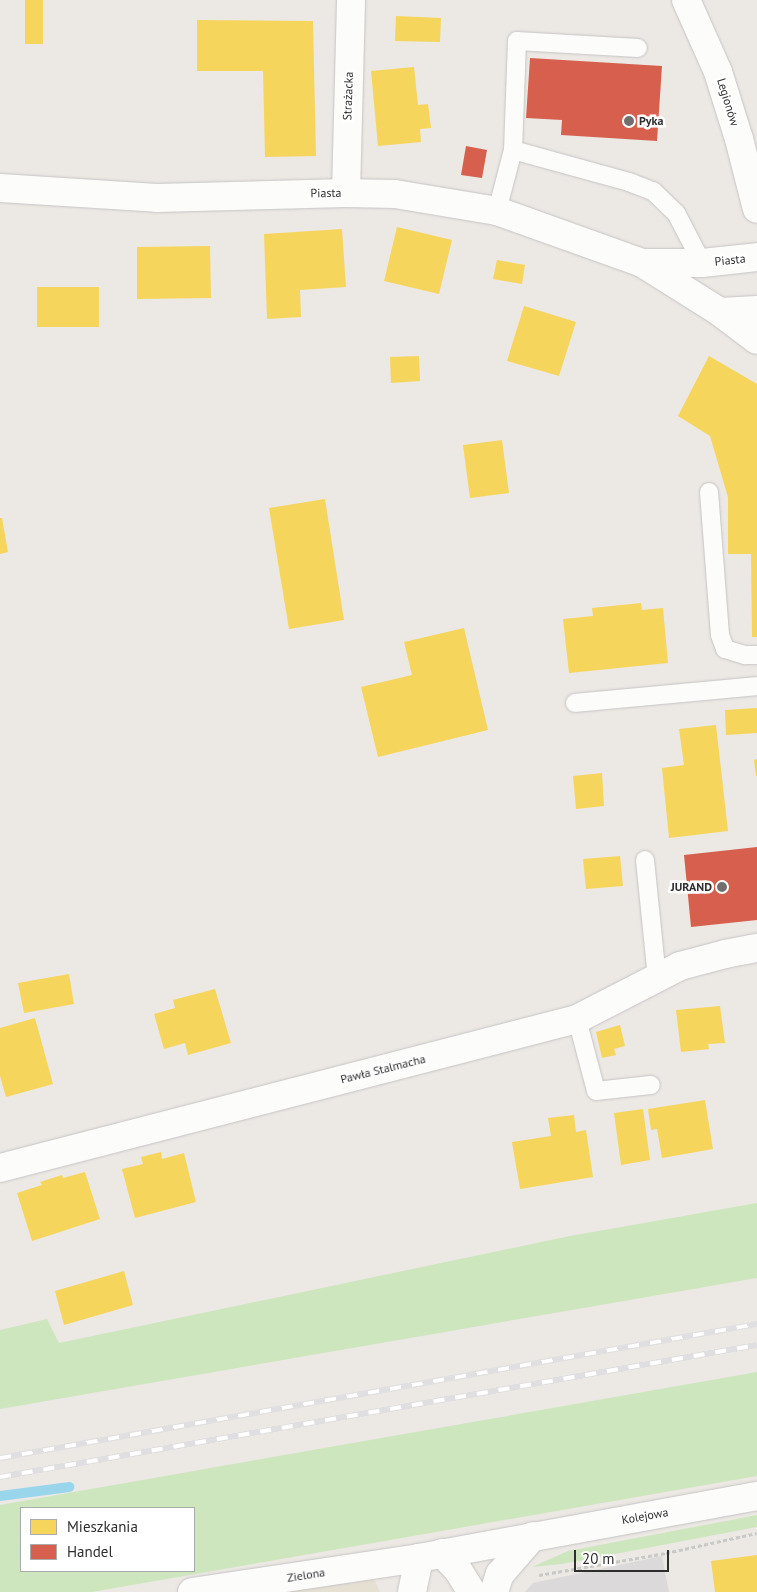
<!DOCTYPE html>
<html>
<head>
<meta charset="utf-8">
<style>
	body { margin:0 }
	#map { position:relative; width:757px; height:1592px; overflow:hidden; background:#ece8e4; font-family:"PT Sans",sans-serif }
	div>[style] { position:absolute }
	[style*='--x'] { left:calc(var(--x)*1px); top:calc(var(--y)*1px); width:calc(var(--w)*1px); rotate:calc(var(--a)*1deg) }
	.industrial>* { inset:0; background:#dcd9db }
	.education>* { inset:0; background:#e6e0d3 }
	.green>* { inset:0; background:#cee6be }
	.homes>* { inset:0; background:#f6d55c }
	.shops>* { inset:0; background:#d6604d }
	.stream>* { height:10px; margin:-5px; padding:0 5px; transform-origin:5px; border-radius:5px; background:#99d6ec }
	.path>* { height:3px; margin-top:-1.5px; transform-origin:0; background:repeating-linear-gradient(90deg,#c9c9c8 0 4px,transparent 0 6.5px) }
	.roads { filter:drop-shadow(0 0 1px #c5c4c5) drop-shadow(0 0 1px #c5c4c5) }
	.service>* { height:18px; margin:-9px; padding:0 9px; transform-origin:9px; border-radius:9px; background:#fcfcfb }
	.minor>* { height:28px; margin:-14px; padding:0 14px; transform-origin:14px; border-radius:14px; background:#fcfcfb }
	.tertiary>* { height:28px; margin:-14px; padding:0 14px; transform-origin:14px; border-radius:14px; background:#fcfcfb }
	.rail>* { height:5.5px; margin-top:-2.75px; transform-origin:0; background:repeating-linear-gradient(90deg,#fff 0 11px,#dfdfe1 0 22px); box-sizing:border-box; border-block:1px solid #dfdfe1 }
	.dots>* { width:14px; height:14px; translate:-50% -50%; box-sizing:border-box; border:2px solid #fff; border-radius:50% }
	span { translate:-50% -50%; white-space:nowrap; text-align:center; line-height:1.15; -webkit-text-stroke:5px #fff; paint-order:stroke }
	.street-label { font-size:12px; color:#2e2e2e }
	.poi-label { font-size:12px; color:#2e2e2e; font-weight:700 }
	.left { translate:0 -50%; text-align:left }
	.right { translate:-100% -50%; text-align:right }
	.legend { position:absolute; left:20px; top:1507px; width:175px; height:65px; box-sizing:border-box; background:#fff; border:1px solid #ababab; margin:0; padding:6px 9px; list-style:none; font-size:15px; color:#2e2e2e }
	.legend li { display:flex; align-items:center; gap:10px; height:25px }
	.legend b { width:25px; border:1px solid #ababab }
	.scale { position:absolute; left:574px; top:1550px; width:95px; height:22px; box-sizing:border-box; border:2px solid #2e2e2e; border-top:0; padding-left:6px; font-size:15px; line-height:18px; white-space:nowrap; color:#2e2e2e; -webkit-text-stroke:4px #fff; paint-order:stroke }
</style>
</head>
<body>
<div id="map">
	<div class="industrial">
		<i style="clip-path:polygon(662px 1556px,669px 1592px,525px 1592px,533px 1583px)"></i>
	</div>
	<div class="education">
		<i style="clip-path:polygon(374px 1578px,380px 1592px,269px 1592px)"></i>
	</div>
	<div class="green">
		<i style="clip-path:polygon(757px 1203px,757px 1278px,0 1409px,0 1330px,47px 1319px,59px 1343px,570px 1236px)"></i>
		<i style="clip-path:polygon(evenodd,757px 1372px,757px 1476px,92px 1592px,0 1592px,0 1505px,757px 1372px,21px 1508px,194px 1508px,194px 1571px,21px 1571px,21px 1508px)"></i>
		<i style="clip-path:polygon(757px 1515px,757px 1527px,562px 1564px,532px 1567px,568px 1551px)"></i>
	</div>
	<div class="homes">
		<i style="clip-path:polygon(25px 0,43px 0,43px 44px,25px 44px)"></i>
		<i style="clip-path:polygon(396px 16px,441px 18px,440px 42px,395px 41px)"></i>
		<i style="clip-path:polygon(197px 20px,313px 21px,316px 156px,265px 157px,263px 71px,197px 71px)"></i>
		<i style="clip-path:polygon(414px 67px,418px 105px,428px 104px,431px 128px,420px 129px,421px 142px,378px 146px,371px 71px)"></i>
		<i style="clip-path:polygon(397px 227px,452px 240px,439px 294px,384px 281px)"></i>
		<i style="clip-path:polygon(342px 229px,346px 287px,300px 290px,301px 317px,267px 319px,264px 234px)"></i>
		<i style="clip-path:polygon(210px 246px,211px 298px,137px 299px,137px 247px)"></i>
		<i style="clip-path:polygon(497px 260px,525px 265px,522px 284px,493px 279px)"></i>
		<i style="clip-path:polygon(37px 287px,99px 287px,99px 327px,37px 327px)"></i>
		<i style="clip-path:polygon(524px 306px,576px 322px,559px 376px,507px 361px)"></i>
		<i style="clip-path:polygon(419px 356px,420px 381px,391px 383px,390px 357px)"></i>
		<i style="clip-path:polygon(709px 356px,757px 384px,757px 637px,752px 637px,751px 554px,728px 554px,728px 497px,710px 436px,678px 416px)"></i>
		<i style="clip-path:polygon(502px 440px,509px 493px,470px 498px,463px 445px)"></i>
		<i style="clip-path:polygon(325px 499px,344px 620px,289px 629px,269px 508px)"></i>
		<i style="clip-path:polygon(0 518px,2px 518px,8px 552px,0 554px)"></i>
		<i style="clip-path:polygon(641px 603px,642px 610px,663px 608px,668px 663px,569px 673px,563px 619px,593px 616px,592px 608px)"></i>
		<i style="clip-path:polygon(464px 628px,488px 730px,378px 757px,361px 687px,412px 675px,404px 642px)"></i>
		<i style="clip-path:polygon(757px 708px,757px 733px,726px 735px,725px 710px)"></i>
		<i style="clip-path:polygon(716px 725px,728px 831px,669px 838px,662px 768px,684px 765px,679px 729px)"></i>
		<i style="clip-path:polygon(757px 759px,757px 776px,756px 776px,754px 760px)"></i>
		<i style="clip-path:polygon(602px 773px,604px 806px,576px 809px,573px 776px)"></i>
		<i style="clip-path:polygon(620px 856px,623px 886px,586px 889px,583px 859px)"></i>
		<i style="clip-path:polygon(69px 974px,74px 1004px,24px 1013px,18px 983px)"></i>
		<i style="clip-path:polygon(215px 989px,231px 1043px,188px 1055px,185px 1043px,164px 1049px,154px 1014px,175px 1008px,173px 1000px)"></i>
		<i style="clip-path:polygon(720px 1006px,725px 1043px,708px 1044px,709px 1049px,681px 1052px,676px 1010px)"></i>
		<i style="clip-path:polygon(35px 1018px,53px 1084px,6px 1097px,0 1076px,0 1028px)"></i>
		<i style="clip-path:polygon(620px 1025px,625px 1046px,614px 1049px,616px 1055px,602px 1058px,596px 1032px)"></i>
		<i style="clip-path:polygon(705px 1100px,713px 1149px,662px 1158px,657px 1129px,651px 1130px,648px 1109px)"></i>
		<i style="clip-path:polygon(643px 1109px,650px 1160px,621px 1165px,614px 1113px)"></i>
		<i style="clip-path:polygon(574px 1115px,576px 1132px,586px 1130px,593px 1177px,520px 1189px,512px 1142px,551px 1136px,548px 1118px)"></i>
		<i style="clip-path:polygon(161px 1152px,162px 1159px,184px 1153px,196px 1202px,135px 1218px,122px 1169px,143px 1164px,141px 1157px)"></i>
		<i style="clip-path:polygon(85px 1172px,100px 1219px,32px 1241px,17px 1193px,42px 1185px,40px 1182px,62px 1175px,63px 1178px)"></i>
		<i style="clip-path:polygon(124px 1271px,133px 1305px,64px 1325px,55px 1291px)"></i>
		<i style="clip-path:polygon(757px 1555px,757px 1592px,715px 1592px,711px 1561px)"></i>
	</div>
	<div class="shops">
		<i style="clip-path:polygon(530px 58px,662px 66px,657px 141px,561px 135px,562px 120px,526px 118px)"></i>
		<i style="clip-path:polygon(466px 146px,487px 150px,482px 178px,461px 175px)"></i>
		<i style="clip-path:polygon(757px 847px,757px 920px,691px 927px,684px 855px)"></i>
	</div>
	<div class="stream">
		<i style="--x:0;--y:1496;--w:70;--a:-7.4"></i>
	</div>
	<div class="path">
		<i style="--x:539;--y:1575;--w:129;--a:-9.8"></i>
		<i style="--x:666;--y:1553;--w:93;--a:-12.4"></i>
	</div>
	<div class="roads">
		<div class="service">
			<i style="--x:513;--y:150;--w:109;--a:-87.9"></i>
			<i style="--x:517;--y:41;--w:121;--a:3.3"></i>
			<i style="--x:497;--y:211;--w:63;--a:-75.3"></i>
			<i style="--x:513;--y:150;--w:120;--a:15.4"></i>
			<i style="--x:629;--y:182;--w:26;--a:21"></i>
			<i style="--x:653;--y:191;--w:32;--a:44"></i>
			<i style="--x:676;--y:213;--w:56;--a:62.5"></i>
			<i style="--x:709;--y:492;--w:143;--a:85.6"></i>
			<i style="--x:720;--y:635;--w:15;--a:70"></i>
			<i style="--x:725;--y:649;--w:21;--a:17"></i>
			<i style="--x:745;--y:655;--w:12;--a:0"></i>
			<i style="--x:575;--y:703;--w:183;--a:-5.3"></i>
			<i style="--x:645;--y:860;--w:119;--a:84.2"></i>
			<i style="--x:577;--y:1019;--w:74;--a:75.2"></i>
			<i style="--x:596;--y:1091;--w:55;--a:-6.2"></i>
		</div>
		<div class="minor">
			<i style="--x:0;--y:188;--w:157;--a:3.6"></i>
			<i style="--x:157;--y:198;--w:189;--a:-1.5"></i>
			<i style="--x:346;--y:193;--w:49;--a:1.2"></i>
			<i style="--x:395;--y:194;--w:103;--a:9.5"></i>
			<i style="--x:497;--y:211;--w:154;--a:19.7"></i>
			<i style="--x:642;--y:263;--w:92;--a:32.1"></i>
			<i style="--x:720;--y:312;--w:46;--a:37.1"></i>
			<i style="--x:346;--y:193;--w:193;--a:-88.5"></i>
			<i style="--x:642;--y:263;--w:60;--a:0"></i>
			<i style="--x:702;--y:263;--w:55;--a:-6.2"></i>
			<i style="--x:720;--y:312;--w:37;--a:-3"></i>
			<i style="--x:0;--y:1168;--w:596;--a:-14.48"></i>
			<i style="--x:577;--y:1019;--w:116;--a:-27.2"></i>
			<i style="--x:680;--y:966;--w:47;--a:-14.9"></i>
			<i style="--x:725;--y:954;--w:33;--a:-11"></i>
			<i style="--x:192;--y:1592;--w:230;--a:-8.5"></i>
		</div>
		<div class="tertiary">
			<i style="--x:686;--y:0;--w:79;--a:66"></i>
			<i style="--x:718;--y:72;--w:70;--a:72.6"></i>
			<i style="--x:739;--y:139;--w:72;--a:75.6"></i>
			<i style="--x:442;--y:1553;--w:23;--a:47"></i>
			<i style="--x:458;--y:1570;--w:26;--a:58"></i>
			<i style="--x:412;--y:1592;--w:35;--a:-78"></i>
			<i style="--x:419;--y:1558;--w:344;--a:-10.4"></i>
			<i style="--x:494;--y:1592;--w:19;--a:-72"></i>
			<i style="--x:500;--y:1574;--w:50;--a:-49"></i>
		</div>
	</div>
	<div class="rail">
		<i style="--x:0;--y:1458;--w:769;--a:-10.04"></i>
		<i style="--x:0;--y:1477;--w:768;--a:-9.89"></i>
	</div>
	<div class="dots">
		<i style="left:629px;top:121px;background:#706f6e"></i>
		<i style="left:722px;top:887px;background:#706f6e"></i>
	</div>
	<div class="street-label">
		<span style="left:348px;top:96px;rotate:-88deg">Strażacka</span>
		<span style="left:728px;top:102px;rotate:73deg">Legionów</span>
		<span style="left:326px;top:193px;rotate:-1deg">Piasta</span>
		<span style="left:730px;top:260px;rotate:-6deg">Piasta</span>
		<span style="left:383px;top:1069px;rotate:-14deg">Pawła Stalmacha</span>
		<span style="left:645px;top:1516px;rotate:-10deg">Kolejowa</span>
		<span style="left:306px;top:1575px;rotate:-9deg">Zielona</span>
	</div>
	<div class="poi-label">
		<span class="left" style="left:639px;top:121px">Pyka</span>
		<span class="right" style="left:712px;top:887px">JURAND</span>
	</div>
	<ul class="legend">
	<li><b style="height:14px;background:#f6d55c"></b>Mieszkania</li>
	<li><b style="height:14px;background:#d6604d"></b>Handel</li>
	</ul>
	<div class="scale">20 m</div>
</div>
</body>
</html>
